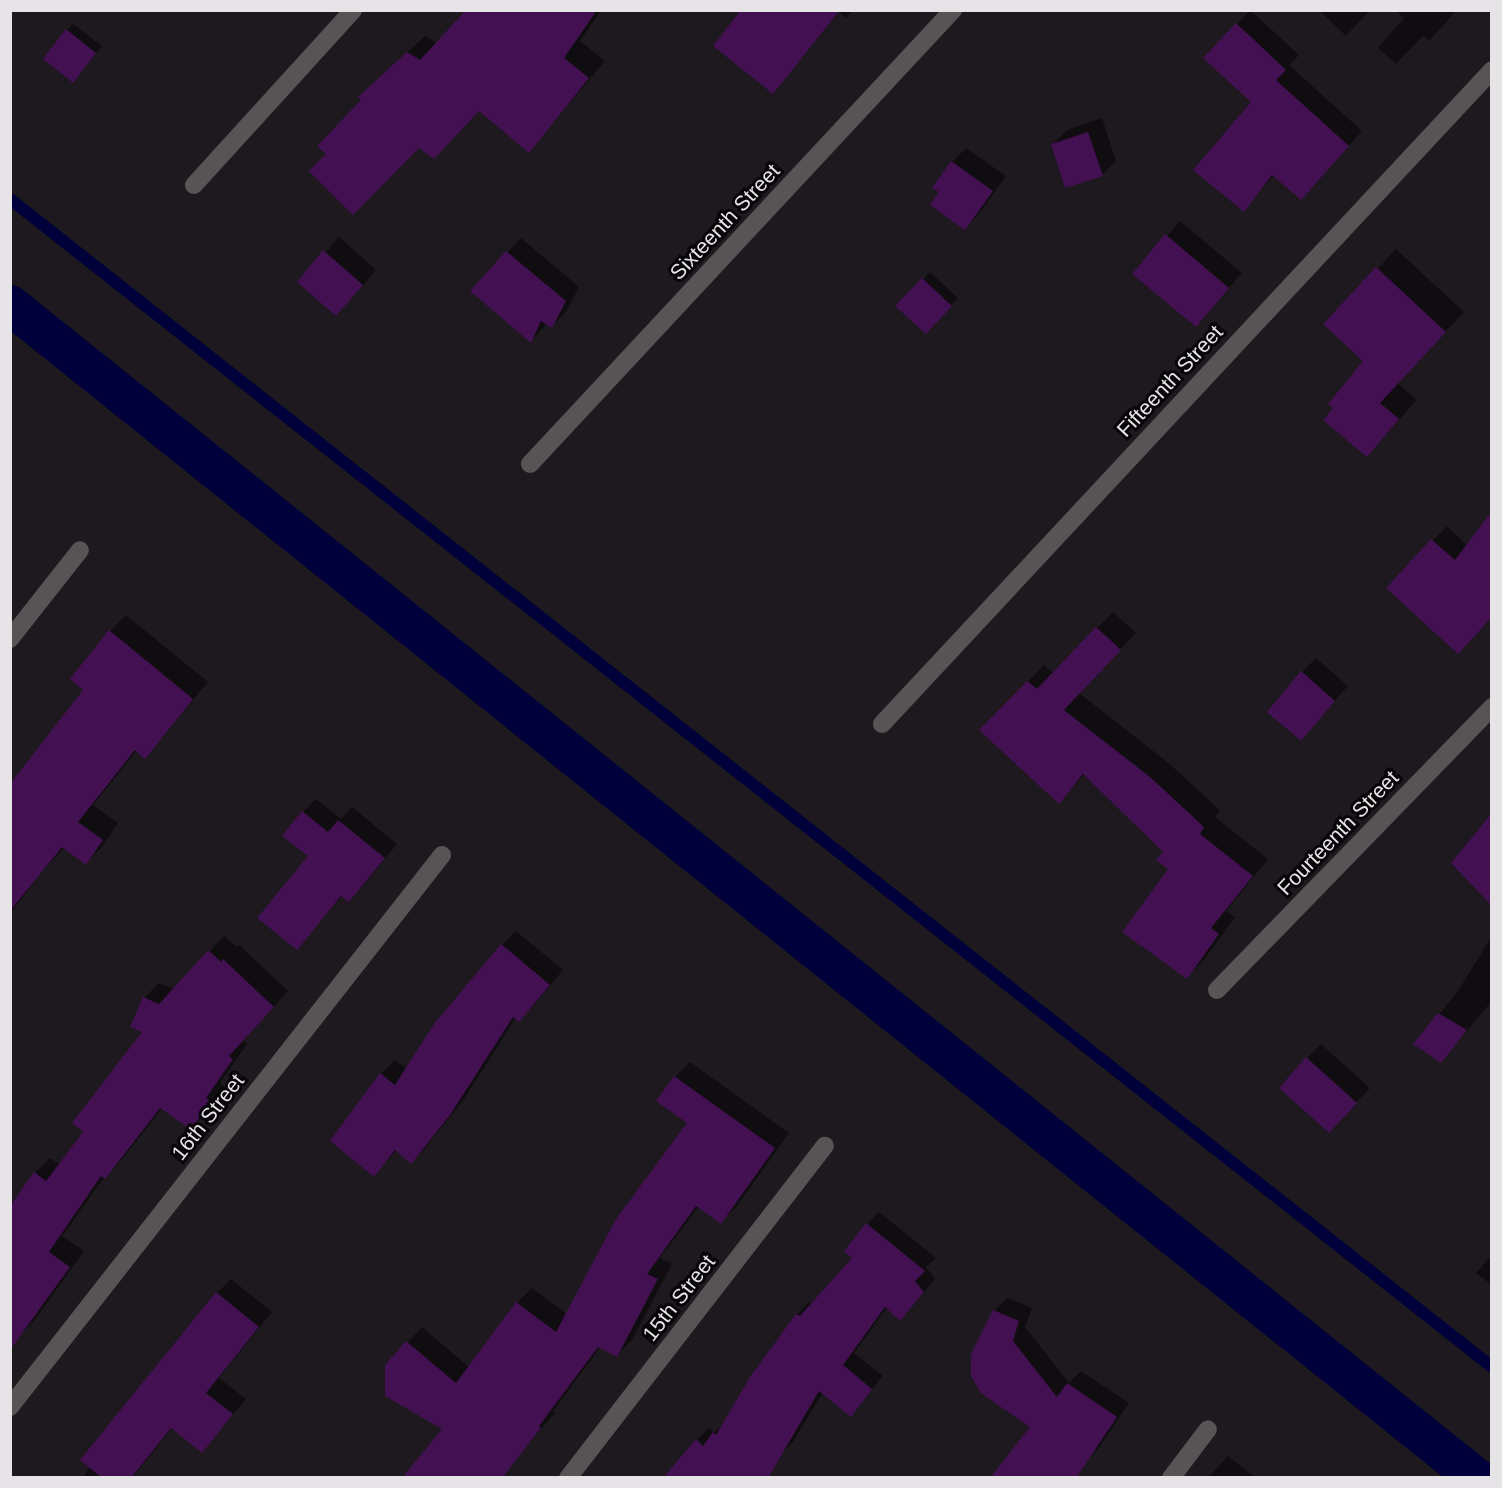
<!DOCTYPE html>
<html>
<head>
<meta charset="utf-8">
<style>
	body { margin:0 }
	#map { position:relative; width:1502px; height:1488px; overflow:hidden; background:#1d191f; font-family:Arial,sans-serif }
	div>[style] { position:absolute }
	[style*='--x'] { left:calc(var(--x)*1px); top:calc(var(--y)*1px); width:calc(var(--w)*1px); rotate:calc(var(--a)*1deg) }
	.shadow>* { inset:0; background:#0007 }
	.stream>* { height:12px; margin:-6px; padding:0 6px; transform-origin:6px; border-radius:6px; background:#00003a }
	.canal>* { height:40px; margin:-20px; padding:0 20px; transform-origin:20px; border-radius:20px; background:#00003a }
	.building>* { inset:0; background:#431152 }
	.minor>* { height:18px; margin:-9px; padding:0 9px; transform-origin:9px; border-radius:9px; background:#585456 }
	span { translate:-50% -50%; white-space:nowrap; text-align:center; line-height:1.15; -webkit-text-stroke:6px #070507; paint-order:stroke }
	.street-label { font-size:21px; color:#e7e4e8 }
	.frame { position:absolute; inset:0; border:12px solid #e7e4e8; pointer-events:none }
</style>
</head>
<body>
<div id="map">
	<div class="shadow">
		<i style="clip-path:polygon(468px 10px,601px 10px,580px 41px,605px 61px,529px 151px,479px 110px,419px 146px,328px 154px,377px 80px,425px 36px,438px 44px)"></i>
		<i style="clip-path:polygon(744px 10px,853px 10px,846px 18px,839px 12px,773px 92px)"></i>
		<i style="clip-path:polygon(1250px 10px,1299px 55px,1289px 65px,1362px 131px,1315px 184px,1274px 175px,1244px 210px,1253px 101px,1206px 58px)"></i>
		<i style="clip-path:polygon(1319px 10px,1370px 10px,1346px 36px)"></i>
		<i style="clip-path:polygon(1395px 10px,1457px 10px,1429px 41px,1423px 36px,1396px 64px,1378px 48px,1404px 18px)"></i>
		<i style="clip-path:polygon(73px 24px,102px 46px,79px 74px,67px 30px)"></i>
		<i style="clip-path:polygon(1102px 118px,1116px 161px,1102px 175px,1053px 144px,1067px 130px)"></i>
		<i style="clip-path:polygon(966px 148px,1006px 176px,979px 214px,965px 228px,941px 192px,952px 162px)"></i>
		<i style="clip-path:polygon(1180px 221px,1242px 273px,1196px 325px,1134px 274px)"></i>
		<i style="clip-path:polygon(339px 237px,376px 270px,350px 300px,299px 282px)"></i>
		<i style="clip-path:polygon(521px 238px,579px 287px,566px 312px,552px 326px,547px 323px,531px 341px,472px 291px)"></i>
		<i style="clip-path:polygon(1396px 249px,1464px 312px,1397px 383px,1417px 400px,1367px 455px,1335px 408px,1365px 361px,1326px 324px)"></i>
		<i style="clip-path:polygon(930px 272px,958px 298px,926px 332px,898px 306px)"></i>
		<i style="clip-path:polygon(1492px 515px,1492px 617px,1472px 638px,1388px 588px,1447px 526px,1468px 546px)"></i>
		<i style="clip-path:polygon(1113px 612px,1136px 633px,1079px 693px,1166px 761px,1220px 810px,1215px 817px,1268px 859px,1226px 911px,1235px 917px,1203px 961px,1187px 977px,1170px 869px,1165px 852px,1085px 774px,1059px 802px,981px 730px,1044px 665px,1054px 673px)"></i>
		<i style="clip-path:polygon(126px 615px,208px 682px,145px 757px,137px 750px,93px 805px,118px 823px,102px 847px,86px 863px,64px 848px,40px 874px,10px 914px,10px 786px,85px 689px,110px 631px)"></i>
		<i style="clip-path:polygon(1316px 658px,1348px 686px,1301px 739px,1302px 672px)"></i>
		<i style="clip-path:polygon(316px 799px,341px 819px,352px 807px,397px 844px,362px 887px,349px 900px,343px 895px,296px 948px,310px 855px,303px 812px)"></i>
		<i style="clip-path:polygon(1492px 818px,1492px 903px,1453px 863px)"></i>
		<i style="clip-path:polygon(516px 931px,563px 970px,533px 1006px,519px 1020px,516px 1017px,464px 1099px,425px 1148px,411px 1162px,397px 1150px,374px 1175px,381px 1074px,395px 1060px,407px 1069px,502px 945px)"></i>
		<i style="clip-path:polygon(224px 936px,237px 947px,239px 945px,288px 991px,243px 1040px,247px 1044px,220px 1083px,224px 1086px,206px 1113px,191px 1128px,162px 1108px,120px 1162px,104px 1177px,62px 1236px,84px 1251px,34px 1321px,19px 1336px,10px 1331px,10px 1199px,15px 1202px,35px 1173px,50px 1158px,60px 1165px,85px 1132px,145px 1031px,144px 998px,159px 983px,174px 989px)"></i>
		<i style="clip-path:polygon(1492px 936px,1492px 1001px,1441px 1061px,1415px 1043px,1456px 994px)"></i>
		<i style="clip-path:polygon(1321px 1044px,1370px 1088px,1342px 1117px,1307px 1058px)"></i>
		<i style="clip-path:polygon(690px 1062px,789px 1133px,736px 1207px,721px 1222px,699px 1206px,660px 1258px,672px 1264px,632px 1340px,617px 1355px,601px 1346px,553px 1411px,555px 1413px,503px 1473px,444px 1429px,386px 1366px,422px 1327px,469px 1367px,517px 1303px,532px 1288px,567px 1314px,689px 1123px,675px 1077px)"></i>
		<i style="clip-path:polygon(879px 1212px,936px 1258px,926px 1267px,935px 1279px,912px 1306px,900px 1319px,887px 1307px,854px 1353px,883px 1376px,850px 1415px,823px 1392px,793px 1442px,781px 1454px,679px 1478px,697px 1440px,709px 1428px,714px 1433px,725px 1422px,752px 1378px,797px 1314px,809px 1302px,812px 1305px,854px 1258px,867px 1224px)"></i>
		<i style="clip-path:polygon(1492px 1255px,1492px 1285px,1476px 1273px)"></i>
		<i style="clip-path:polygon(231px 1279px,272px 1312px,219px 1378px,246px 1399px,202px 1451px,173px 1427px,132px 1478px,82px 1478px,217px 1293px)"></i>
		<i style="clip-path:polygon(1008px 1298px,1032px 1308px,1025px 1327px,1069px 1383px,1081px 1371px,1129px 1403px,1098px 1449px,1085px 1462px,1032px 1427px,994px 1311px)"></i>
		<i style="clip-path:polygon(1228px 1456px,1256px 1478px,1208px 1478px)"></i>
	</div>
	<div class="stream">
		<i style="--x:10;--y:199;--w:1887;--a:38.24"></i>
	</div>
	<div class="canal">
		<i style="--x:10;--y:305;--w:1878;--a:38.66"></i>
	</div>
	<div class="building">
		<i style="clip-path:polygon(466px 10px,597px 10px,564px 58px,589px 78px,529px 153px,479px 111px,434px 159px,419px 148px,353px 215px,309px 171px,326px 154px,317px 146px,361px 100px,358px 97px,407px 52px,420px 60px)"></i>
		<i style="clip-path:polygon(741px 10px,840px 10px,773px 94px,713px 46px)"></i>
		<i style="clip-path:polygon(1236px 23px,1286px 70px,1276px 80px,1349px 146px,1301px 200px,1272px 175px,1244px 212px,1193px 170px,1251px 102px,1203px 58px)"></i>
		<i style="clip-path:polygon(66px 29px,96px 53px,73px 83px,43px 59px)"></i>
		<i style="clip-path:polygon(1088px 132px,1103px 176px,1065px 188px,1051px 144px)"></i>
		<i style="clip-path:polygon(951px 161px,993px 191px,965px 230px,930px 205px,939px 192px,932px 188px)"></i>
		<i style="clip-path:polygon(1165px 234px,1229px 288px,1196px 327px,1132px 274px)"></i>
		<i style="clip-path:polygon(323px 250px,363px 285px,336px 316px,297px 282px)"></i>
		<i style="clip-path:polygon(506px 251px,566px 301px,552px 328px,541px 321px,531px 343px,470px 291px)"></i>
		<i style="clip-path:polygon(1376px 267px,1446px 332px,1380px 403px,1399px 419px,1367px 457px,1323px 420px,1333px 408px,1328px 404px,1363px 361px,1323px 324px)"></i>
		<i style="clip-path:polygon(922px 278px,952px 306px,926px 334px,895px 306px)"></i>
		<i style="clip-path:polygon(1491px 512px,1491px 618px,1458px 654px,1386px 588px,1431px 539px,1455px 560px)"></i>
		<i style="clip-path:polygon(1096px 627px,1121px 650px,1064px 710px,1150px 777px,1204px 827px,1200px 834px,1253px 876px,1211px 928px,1219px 934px,1187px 979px,1122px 932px,1168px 869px,1156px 860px,1163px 852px,1083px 774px,1059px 804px,979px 730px,1027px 681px,1037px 689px)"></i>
		<i style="clip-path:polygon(109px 630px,193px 699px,145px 759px,135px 750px,78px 822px,103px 840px,86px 865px,62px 847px,10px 911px,10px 784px,83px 690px,70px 679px)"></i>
		<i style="clip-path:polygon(1301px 671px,1335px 701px,1301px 741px,1267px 712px)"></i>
		<i style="clip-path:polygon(302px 811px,328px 832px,338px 820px,385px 858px,349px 902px,341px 896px,297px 950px,257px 918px,308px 856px,282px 836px)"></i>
		<i style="clip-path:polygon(1491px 814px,1491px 905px,1451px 863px)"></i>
		<i style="clip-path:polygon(501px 944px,550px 985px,519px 1022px,513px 1017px,450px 1115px,411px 1164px,395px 1150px,374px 1177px,330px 1141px,380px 1073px,395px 1085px,434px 1024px)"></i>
		<i style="clip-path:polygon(208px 950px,221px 962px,223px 959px,274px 1007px,229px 1056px,233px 1059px,206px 1098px,210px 1101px,191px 1130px,160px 1108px,105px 1179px,101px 1176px,49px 1252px,70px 1267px,10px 1350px,10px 1206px,34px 1172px,46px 1181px,83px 1132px,72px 1123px,142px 1032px,130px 1027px,143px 997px,159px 1004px)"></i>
		<i style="clip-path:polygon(1438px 1013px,1467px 1030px,1441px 1063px,1413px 1044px)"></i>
		<i style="clip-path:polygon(1306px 1057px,1357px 1103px,1329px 1133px,1279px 1088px)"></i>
		<i style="clip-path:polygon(674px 1076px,775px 1148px,721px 1224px,696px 1206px,647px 1274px,658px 1279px,617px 1357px,598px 1347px,539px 1426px,541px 1428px,502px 1478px,402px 1478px,442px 1429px,385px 1396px,385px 1365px,406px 1341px,456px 1383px,516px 1302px,556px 1332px,616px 1219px,687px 1123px,656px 1101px)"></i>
		<i style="clip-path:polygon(866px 1223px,925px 1271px,915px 1281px,924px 1292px,900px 1321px,885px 1307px,843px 1365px,872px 1389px,851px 1417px,819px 1391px,768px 1478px,663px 1478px,696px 1439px,703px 1446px,713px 1432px,716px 1435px,750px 1377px,796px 1314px,800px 1316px,852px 1258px,844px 1251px)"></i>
		<i style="clip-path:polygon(216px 1292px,259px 1327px,206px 1393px,233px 1414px,202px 1453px,171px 1428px,131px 1478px,102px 1478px,80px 1460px)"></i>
		<i style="clip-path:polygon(993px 1310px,1019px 1321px,1013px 1341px,1057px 1397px,1067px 1383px,1117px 1417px,1076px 1478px,990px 1478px,1030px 1427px,981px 1393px,971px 1376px,971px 1354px)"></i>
	</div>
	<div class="minor">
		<i style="--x:194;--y:185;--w:236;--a:-47.7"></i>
		<i style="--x:530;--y:464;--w:621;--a:-47.02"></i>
		<i style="--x:10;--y:639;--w:113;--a:-51.8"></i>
		<i style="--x:882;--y:724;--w:894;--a:-46.99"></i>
		<i style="--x:1217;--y:990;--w:395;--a:-45.8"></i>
		<i style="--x:10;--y:1407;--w:701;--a:-51.95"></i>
		<i style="--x:568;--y:1478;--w:420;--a:-52.3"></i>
		<i style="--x:1171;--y:1478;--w:61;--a:-52.9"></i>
	</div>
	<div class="street-label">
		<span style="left:725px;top:222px;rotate:-47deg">Sixteenth Street</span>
		<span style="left:1170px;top:381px;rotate:-47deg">Fifteenth Street</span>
		<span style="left:1338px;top:833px;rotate:-46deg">Fourteenth Street</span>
		<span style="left:208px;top:1117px;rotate:-52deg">16th Street</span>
		<span style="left:679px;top:1298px;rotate:-52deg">15th Street</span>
	</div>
	<div class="frame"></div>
</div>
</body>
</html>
